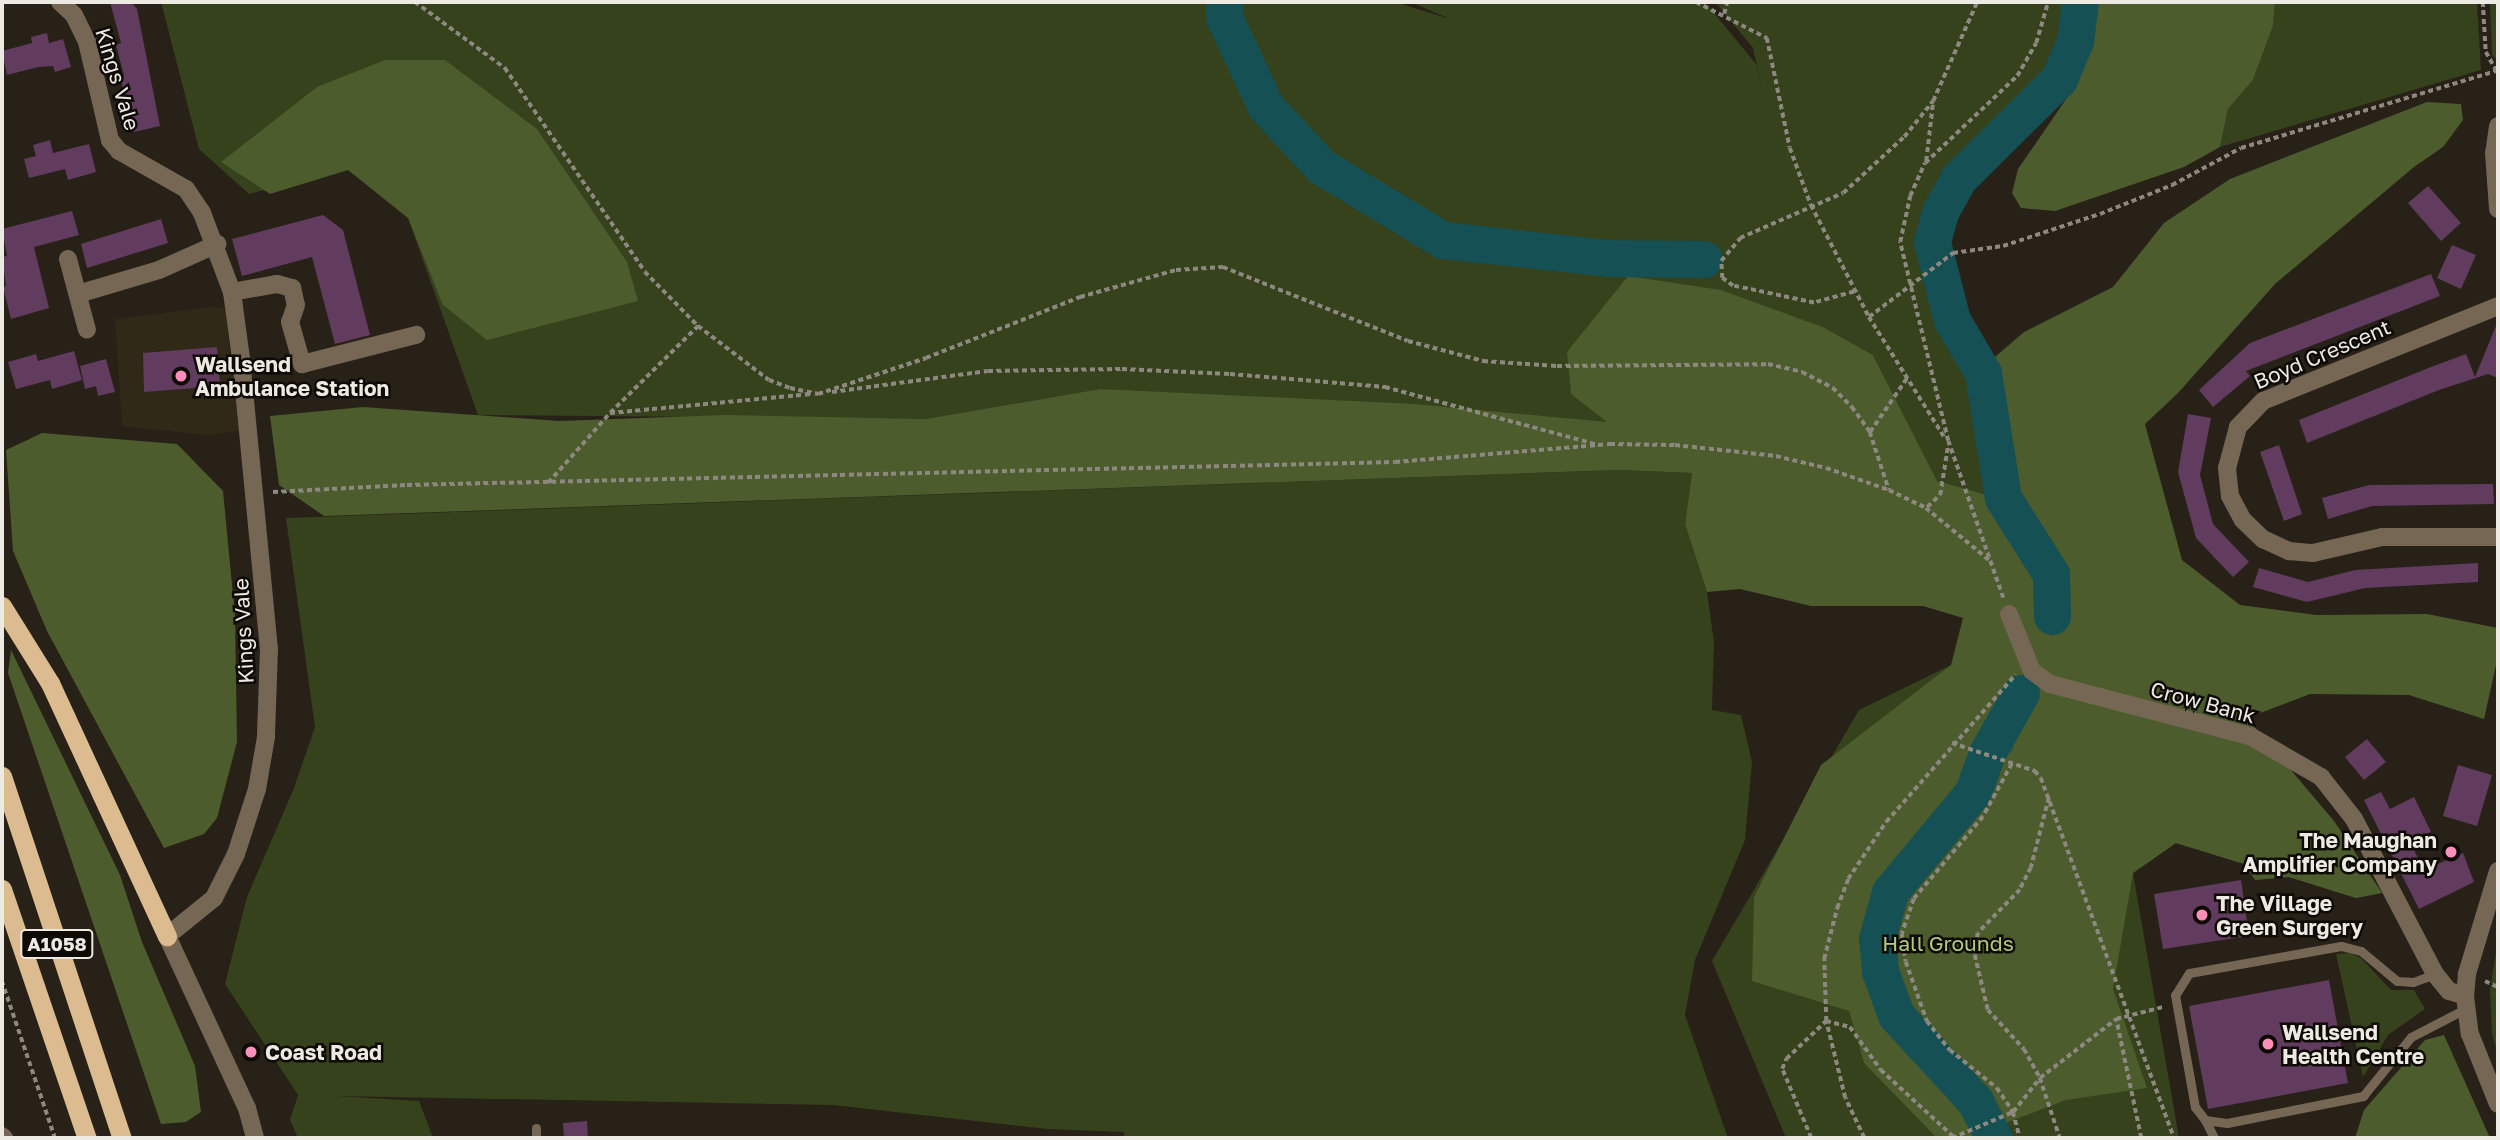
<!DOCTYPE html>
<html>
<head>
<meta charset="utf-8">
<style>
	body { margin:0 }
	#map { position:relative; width:2500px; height:1140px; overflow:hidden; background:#272118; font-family:"Golos Text",sans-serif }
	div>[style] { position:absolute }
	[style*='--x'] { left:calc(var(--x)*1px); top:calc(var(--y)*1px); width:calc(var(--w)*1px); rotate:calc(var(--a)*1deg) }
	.industrial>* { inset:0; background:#302918 }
	.green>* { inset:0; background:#35421b }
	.forest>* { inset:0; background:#4c5c2c }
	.water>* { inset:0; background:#145054 }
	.river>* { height:37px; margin:-18.5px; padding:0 18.5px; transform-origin:18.5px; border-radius:18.5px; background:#145054 }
	.building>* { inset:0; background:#613c5f }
	.path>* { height:3.5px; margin-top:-1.75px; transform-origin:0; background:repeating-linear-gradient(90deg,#8d8880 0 5px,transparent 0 8.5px) }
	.service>* { height:9px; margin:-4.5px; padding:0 4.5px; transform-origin:4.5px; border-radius:4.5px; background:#766755 }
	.minor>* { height:18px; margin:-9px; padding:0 9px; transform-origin:9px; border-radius:9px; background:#766755 }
	.tertiary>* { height:18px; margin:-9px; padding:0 9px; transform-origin:9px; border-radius:9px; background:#766755 }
	.trunk>* { height:19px; margin:-9.5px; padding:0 9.5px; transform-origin:9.5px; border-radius:9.5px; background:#dcbb90 }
	.dots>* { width:19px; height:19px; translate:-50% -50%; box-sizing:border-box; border:4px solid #0e0b07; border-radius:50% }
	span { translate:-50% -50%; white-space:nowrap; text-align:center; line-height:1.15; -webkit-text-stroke:5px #0e0b07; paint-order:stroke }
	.shield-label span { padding:2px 5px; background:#0e0b07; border:2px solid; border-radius:5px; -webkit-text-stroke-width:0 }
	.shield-label { font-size:19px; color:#ede9e3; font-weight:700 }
	.street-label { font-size:21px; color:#ede9e3 }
	.poi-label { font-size:21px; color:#ede9e3; font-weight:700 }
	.left { translate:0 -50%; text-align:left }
	.right { translate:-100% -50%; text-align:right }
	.park-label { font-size:21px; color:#b0cc81 }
	.frame { position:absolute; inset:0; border:4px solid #ede9e3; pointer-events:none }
</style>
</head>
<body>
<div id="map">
	<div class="industrial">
		<i style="clip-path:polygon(211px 307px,225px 309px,239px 431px,206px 435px,122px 426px,115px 319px)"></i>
	</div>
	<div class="green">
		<i style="clip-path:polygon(161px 2px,1395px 2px,1450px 19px,1411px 2px,1705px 2px,1756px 64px,1761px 85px,1753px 48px,1715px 2px,2071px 2px,2062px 54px,2053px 71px,1966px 151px,1940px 186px,1923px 235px,1923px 258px,1935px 300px,1968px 380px,1987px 495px,1937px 482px,1873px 355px,1825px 328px,1609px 423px,1100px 389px,925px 419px,478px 415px,408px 218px,348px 169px,249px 194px,199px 149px)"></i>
		<i style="clip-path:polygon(2275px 2px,2477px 2px,2481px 70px,2220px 147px,2228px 109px,2253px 80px,2273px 26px)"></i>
		<i style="clip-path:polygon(2490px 2px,2498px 2px,2498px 61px,2492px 55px)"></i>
		<i style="clip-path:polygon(1619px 470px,1692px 473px,1685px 524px,1707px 592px,1714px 642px,1712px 710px,1741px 715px,1752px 762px,1745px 840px,1695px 960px,1685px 1015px,1728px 1138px,1124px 1138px,1124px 1132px,1048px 1129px,833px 1105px,336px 1096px,419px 1101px,433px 1138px,298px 1138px,290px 1120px,298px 1095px,225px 984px,247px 897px,294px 788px,315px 727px,286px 518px)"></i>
		<i style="clip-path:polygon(1951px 665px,2272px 761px,2334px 821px,2382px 893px,2356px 898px,2289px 877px,2255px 880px,2244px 864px,2176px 843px,2133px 873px,2179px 1138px,1786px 1138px,1712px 961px,1859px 710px)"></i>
		<i style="clip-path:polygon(2498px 940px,2498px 1055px,2492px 1034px,2490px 989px)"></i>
		<i style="clip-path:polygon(2350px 953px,2361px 958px,2391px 990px,2414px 990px,2425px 1009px,2388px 1035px,2363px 1077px,2336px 954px)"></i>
	</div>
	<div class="forest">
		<i style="clip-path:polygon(2098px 2px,2275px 2px,2273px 26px,2253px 80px,2228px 109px,2220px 147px,2184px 167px,2055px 211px,2021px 208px,2012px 193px,2018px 169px,2073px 89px)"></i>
		<i style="clip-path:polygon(385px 60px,445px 60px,537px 129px,627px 262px,638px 301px,487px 340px,443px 305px,408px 218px,348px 170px,270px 194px,221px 162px,317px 87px)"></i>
		<i style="clip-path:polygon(2427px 102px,2461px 104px,2463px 120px,2443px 147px,2414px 167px,2275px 284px,2178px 393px,2145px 424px,2182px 560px,2240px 605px,2317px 615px,2427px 614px,2498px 628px,2498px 656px,2484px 719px,2409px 695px,2310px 694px,2247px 718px,2334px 821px,2382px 893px,2356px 898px,2289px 877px,2255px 880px,2244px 864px,2176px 843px,2133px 873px,2113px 989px,2147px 1088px,2066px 1100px,2008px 1122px,1994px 1138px,1937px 1138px,1864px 1063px,1849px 1011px,1752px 981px,1754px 897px,1821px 765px,1951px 665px,1963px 618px,1923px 606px,1811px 606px,1740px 589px,1707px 592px,1685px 524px,1692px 473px,1619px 470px,324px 516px,279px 485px,270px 416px,363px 407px,559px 421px,725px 415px,925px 419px,1100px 389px,1414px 404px,1607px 422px,1571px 394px,1567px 352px,1628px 276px,1721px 290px,1825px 328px,1873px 355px,1937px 481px,1987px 495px,1968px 380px,2024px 332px,2113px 287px,2164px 223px,2230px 179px)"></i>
		<i style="clip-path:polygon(42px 433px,177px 444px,223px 491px,235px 616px,237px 742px,217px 818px,204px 834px,164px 848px,47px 631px,13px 551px,6px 450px)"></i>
		<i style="clip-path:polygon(11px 650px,120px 875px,142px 942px,195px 1066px,201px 1112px,186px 1122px,161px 1124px,8px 673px)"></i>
		<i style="clip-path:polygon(2444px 1035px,2490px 1138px,2355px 1138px,2364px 1110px,2425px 1040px)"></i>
	</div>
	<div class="water">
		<i style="clip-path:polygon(2014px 689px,2028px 696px,2012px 750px,1973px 792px,1970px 771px,1964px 769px,1966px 760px,1974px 755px,1981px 732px)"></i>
	</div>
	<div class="river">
		<i style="--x:1224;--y:2;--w:15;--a:90"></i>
		<i style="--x:1224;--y:17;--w:99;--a:65"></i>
		<i style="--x:1266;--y:107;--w:82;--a:47"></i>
		<i style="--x:1322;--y:167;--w:141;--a:31.1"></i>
		<i style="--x:1443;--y:240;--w:167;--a:6.2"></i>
		<i style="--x:1609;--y:258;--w:95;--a:0.6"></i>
		<i style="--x:2052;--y:616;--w:42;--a:-91.4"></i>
		<i style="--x:2051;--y:574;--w:90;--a:-122.3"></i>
		<i style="--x:2003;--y:498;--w:127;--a:-99.1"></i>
		<i style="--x:1983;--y:373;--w:61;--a:-120.3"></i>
		<i style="--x:1952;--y:320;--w:81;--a:-104.4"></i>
		<i style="--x:1932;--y:242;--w:31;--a:-75"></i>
		<i style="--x:1940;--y:212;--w:39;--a:-61"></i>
		<i style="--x:1959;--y:178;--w:141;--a:-44.7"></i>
		<i style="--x:2059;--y:79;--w:41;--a:-67.2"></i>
		<i style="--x:2075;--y:41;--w:39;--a:-83"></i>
		<i style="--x:1994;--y:1138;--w:42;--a:-117.2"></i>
		<i style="--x:1975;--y:1101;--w:117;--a:-132.6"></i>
		<i style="--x:1896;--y:1015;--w:47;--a:-110"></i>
		<i style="--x:1880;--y:971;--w:32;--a:-95"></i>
		<i style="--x:1877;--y:939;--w:49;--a:-74.5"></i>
		<i style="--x:1890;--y:892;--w:130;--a:-50.3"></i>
		<i style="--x:1973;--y:792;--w:41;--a:-70.3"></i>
		<i style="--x:1987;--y:753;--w:69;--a:-60.5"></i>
	</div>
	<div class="building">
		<i style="clip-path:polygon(110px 2px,131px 2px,137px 9px,160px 126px,134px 132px,120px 77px,124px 76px,116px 45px,121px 43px)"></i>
		<i style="clip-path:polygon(47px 33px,49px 43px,63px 39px,71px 67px,55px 72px,53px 66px,38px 67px,7px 75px,2px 51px,32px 43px,31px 37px)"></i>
		<i style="clip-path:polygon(50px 140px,53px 153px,89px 144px,96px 172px,68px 180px,65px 169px,29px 178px,24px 159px,36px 156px,33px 145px)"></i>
		<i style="clip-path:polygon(2428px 186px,2461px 223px,2441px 241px,2408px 203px)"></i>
		<i style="clip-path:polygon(72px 211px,79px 235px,34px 247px,49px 308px,11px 319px,3px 287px,6px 286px,2px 257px,7px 256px,2px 229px)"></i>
		<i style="clip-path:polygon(323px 215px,343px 230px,370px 335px,335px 344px,312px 257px,242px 276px,232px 239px)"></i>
		<i style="clip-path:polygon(161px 219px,168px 243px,87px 268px,81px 244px)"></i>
		<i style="clip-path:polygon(2452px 245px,2476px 255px,2461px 289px,2437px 278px)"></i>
		<i style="clip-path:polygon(2431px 274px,2440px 296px,2246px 371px,2250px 376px,2213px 407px,2199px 390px,2250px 343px)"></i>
		<i style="clip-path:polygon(2498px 321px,2498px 378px,2488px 374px,2439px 390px,2307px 443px,2299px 420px,2431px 367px,2466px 354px,2475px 377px)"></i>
		<i style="clip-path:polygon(217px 347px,220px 386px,144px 392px,143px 353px)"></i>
		<i style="clip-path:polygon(74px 351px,82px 380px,52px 389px,50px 380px,16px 389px,8px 362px,36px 354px,38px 361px)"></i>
		<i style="clip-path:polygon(106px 359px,115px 392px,98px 396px,96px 386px,85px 389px,80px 366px)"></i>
		<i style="clip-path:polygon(2188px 414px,2211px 418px,2200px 475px,2213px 524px,2249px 562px,2233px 577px,2196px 538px,2178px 472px)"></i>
		<i style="clip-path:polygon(2279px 445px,2302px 514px,2284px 521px,2260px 452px)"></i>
		<i style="clip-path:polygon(2493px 484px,2494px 504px,2372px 506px,2328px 519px,2322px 498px,2369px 485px)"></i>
		<i style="clip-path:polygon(2478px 563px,2478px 582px,2365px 588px,2307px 602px,2253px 587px,2259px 568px,2308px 582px,2355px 570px)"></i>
		<i style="clip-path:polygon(2367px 739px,2386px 762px,2364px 780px,2345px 757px)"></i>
		<i style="clip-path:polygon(2458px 765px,2492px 775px,2477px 826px,2443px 816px)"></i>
		<i style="clip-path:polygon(2381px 792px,2390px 809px,2414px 797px,2431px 832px,2410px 842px,2424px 870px,2463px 853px,2474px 882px,2419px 909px,2364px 800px)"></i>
		<i style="clip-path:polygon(2241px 880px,2249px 936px,2163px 949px,2154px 894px)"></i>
		<i style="clip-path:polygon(2329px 980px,2348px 1083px,2208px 1109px,2189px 1006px)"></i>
		<i style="clip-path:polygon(587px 1121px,588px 1138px,564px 1138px,563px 1123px)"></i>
	</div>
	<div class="path">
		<i style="--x:415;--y:2;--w:112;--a:36.3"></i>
		<i style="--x:505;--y:68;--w:247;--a:55.5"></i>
		<i style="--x:645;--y:272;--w:76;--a:45.5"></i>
		<i style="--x:698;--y:326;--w:89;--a:37.3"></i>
		<i style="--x:769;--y:380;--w:22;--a:21"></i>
		<i style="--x:790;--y:388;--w:29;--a:12"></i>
		<i style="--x:818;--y:394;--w:114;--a:-18.4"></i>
		<i style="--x:926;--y:358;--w:166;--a:-21.6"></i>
		<i style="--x:1080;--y:297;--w:100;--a:-15.7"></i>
		<i style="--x:1176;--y:270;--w:47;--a:-3.7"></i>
		<i style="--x:1223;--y:267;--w:199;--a:21.8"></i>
		<i style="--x:1408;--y:341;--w:78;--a:14.9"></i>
		<i style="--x:1483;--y:361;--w:74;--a:3.9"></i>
		<i style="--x:1557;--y:366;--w:211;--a:-0.5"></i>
		<i style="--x:1768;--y:364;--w:35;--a:13"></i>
		<i style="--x:1802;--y:372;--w:35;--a:27"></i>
		<i style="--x:1833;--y:388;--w:27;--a:45"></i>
		<i style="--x:1852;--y:407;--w:31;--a:54"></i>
		<i style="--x:1870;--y:432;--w:61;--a:71.9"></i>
		<i style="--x:1696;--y:2;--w:80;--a:26.9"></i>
		<i style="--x:1767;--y:38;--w:112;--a:78.2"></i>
		<i style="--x:1790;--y:148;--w:61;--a:69.8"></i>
		<i style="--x:1811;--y:205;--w:126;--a:62.6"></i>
		<i style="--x:1869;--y:317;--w:143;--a:57.9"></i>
		<i style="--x:2483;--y:2;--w:50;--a:86.6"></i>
		<i style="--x:2486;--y:52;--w:25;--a:61"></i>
		<i style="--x:1724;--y:14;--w:12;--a:-76"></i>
		<i style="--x:1926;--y:161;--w:60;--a:-83.3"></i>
		<i style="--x:1933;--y:101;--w:108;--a:-66"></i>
		<i style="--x:1854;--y:292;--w:41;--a:164.6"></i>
		<i style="--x:1814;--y:303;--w:83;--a:-168.1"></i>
		<i style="--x:1733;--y:286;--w:14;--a:-144"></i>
		<i style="--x:1722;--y:278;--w:17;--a:-93"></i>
		<i style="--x:1721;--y:261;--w:30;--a:-50"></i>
		<i style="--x:1740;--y:238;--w:112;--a:-23.6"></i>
		<i style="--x:1843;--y:193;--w:83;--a:-42.6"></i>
		<i style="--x:1904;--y:137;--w:46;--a:-51.1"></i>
		<i style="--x:1869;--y:317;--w:106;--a:-37.3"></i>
		<i style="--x:1953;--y:253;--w:50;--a:-8"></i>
		<i style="--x:2003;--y:246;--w:102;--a:-18.3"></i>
		<i style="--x:2100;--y:214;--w:78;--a:-21.9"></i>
		<i style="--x:2172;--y:185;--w:78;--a:-28.2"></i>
		<i style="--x:2241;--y:148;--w:266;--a:-16.8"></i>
		<i style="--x:832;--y:392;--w:157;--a:-7.7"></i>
		<i style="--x:988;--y:371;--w:134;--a:-0.9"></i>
		<i style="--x:1122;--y:369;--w:108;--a:2.7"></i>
		<i style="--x:1230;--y:374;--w:156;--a:4.8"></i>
		<i style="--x:1385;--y:387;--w:218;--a:15.2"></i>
		<i style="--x:610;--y:413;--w:202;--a:-5.4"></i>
		<i style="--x:1870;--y:432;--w:65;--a:-55.6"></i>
		<i style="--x:548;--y:483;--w:94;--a:-48.5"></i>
		<i style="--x:610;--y:413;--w:124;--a:-44.7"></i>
		<i style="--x:273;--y:492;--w:134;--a:-3"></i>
		<i style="--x:407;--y:485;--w:988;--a:-1.33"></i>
		<i style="--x:1395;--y:462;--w:216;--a:-4.8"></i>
		<i style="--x:1610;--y:444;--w:65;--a:0.9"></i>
		<i style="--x:1675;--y:445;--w:102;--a:6.2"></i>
		<i style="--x:1776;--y:456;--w:51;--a:13.5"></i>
		<i style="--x:1826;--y:468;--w:67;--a:19.2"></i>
		<i style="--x:1889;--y:490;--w:41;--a:25.9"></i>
		<i style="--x:1926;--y:508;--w:82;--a:39.5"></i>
		<i style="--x:1927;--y:507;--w:18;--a:-43"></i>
		<i style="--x:1940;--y:495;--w:51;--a:-80.9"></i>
		<i style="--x:2003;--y:598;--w:166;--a:-109.3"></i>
		<i style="--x:1948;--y:441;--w:205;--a:-103.6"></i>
		<i style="--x:1900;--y:242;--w:47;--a:-77.7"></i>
		<i style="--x:1910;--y:196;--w:36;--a:-66"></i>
		<i style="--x:1925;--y:163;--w:127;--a:-43.4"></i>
		<i style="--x:2017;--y:76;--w:38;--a:-60"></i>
		<i style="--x:2036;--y:43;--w:43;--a:-73.7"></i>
		<i style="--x:1952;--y:743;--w:88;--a:18.6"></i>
		<i style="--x:2035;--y:771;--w:9;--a:49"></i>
		<i style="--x:2041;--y:778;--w:384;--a:69.7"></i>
		<i style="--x:2012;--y:764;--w:60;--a:118.7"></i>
		<i style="--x:1983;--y:817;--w:107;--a:130.1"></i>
		<i style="--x:1914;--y:899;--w:37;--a:109"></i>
		<i style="--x:1902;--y:934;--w:28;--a:82"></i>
		<i style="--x:1906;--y:962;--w:63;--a:70.4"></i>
		<i style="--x:1927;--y:1021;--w:37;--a:52"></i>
		<i style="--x:1950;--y:1050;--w:60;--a:39"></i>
		<i style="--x:1997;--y:1088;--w:29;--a:56"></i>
		<i style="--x:2013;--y:1112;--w:27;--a:75"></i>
		<i style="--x:2049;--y:798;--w:72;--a:104.4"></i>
		<i style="--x:2031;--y:868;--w:25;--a:117"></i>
		<i style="--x:2020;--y:890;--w:60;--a:134.3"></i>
		<i style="--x:1978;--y:933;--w:22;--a:98"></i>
		<i style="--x:1975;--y:955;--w:57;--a:76.7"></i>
		<i style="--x:1988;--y:1010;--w:53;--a:47.3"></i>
		<i style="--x:2024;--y:1049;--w:33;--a:61"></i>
		<i style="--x:2040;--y:1078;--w:63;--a:71.6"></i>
		<i style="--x:2;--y:981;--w:166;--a:71.3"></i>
		<i style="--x:2485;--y:981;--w:14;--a:25"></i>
		<i style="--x:1811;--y:1138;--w:75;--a:-112.8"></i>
		<i style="--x:1782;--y:1069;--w:11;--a:-68"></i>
		<i style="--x:1786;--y:1059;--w:55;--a:-43.5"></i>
		<i style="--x:1826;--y:1021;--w:25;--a:14"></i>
		<i style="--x:1850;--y:1027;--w:53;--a:54.2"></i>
		<i style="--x:1881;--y:1070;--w:100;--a:42.6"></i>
		<i style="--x:1864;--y:1138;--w:44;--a:-115.4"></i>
		<i style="--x:1845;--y:1098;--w:79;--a:-103.9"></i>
		<i style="--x:1826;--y:1021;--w:62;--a:-91.8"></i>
		<i style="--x:1824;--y:959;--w:53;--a:-75.7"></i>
		<i style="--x:1837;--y:908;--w:31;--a:-69"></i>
		<i style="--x:1848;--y:879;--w:69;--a:-56.3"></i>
		<i style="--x:1886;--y:822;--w:196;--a:-48.7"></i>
		<i style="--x:1952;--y:1138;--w:66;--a:-23.1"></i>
		<i style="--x:2013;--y:1112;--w:43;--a:-51.5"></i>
		<i style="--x:2040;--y:1078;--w:96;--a:-37.8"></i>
		<i style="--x:2141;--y:1138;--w:122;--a:-101.9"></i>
		<i style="--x:2116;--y:1019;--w:49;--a:-14.3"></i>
	</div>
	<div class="service">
		<i style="--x:2435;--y:974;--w:23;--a:160"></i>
		<i style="--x:2413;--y:982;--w:16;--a:-176"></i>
		<i style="--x:2397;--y:981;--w:47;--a:-140.2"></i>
		<i style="--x:2361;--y:951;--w:21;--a:-166"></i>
		<i style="--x:2341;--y:946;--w:154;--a:169.9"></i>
		<i style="--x:2189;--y:973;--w:26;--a:122"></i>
		<i style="--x:2175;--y:995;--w:114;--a:79.9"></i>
		<i style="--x:2195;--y:1107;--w:16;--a:52"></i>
		<i style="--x:2205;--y:1120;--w:22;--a:8"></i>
		<i style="--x:2227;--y:1123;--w:139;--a:-11.2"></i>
		<i style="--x:2363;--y:1096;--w:76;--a:-50.9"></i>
		<i style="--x:2411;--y:1037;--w:61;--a:-27.4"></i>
		<i style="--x:2205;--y:1120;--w:20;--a:63"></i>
		<i style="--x:536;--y:1128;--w:10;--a:90"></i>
	</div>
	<div class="minor">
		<i style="--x:60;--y:2;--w:19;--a:43"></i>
		<i style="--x:74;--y:15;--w:30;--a:64"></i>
		<i style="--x:87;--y:42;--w:101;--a:76.8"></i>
		<i style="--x:110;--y:140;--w:14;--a:51"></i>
		<i style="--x:119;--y:151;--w:77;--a:29.6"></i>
		<i style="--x:186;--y:189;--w:29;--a:56"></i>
		<i style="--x:202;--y:213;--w:85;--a:69.2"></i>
		<i style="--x:232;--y:292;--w:68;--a:82.3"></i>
		<i style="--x:241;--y:359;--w:291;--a:84.5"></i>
		<i style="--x:269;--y:649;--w:88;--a:92"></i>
		<i style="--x:266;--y:737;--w:53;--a:99.8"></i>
		<i style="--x:257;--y:789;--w:68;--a:107.9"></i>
		<i style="--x:236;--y:854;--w:49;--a:116.6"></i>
		<i style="--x:214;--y:898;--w:60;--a:141"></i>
		<i style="--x:68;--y:259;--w:73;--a:75"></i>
		<i style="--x:232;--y:292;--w:46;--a:-10.1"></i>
		<i style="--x:277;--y:284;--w:16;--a:15"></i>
		<i style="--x:292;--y:288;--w:17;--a:77"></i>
		<i style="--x:296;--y:305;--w:18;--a:109"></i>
		<i style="--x:290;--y:322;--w:44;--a:74.1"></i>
		<i style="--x:302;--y:364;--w:118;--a:-14.3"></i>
		<i style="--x:78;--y:294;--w:84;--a:-16.5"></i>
		<i style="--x:159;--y:270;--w:64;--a:-24.1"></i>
		<i style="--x:2498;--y:306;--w:253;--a:158"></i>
		<i style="--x:2263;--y:401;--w:36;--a:134"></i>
		<i style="--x:2238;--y:427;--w:42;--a:105"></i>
		<i style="--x:2227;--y:468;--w:28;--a:84"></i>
		<i style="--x:2230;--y:496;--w:27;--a:62"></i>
		<i style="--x:2243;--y:520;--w:28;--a:44"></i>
		<i style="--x:2263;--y:539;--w:29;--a:25"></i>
		<i style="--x:2289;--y:551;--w:24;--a:5"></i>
		<i style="--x:2313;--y:553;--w:71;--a:-13.1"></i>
		<i style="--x:2382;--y:537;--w:116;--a:0"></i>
		<i style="--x:2009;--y:614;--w:61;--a:68"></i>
		<i style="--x:2032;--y:671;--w:22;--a:36"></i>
		<i style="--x:2050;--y:684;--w:207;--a:14.6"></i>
		<i style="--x:2250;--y:736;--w:82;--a:30"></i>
		<i style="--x:2321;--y:777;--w:53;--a:51.8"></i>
		<i style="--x:2354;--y:819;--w:175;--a:62.4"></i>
		<i style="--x:2435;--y:974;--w:22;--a:51"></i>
		<i style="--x:2449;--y:991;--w:17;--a:17"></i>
	</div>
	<div class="tertiary">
		<i style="--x:2498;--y:126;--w:27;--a:98"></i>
		<i style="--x:2494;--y:153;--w:56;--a:85.9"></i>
		<i style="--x:2498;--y:871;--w:108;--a:106.8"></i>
		<i style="--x:2467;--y:974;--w:22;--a:95"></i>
		<i style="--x:2465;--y:996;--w:38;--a:83"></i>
		<i style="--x:2470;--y:1034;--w:75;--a:68.2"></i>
		<i style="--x:167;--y:936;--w:190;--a:65.1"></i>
		<i style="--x:247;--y:1108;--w:31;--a:75"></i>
		<i style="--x:2;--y:1136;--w:3;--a:45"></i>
	</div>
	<div class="trunk">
		<i style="--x:2;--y:606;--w:91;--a:58.1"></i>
		<i style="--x:50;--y:683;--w:279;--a:65.2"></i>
		<i style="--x:2;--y:776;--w:381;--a:71.7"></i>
		<i style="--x:2;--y:889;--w:263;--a:71.2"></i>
	</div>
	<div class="dots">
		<i style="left:181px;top:376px;background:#ff8ebb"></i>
		<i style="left:2451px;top:852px;background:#ff8ebb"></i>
		<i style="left:2202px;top:915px;background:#ff8ebb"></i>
		<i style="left:2268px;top:1044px;background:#ff8ebb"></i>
		<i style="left:251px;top:1052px;background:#ff8ebb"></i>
	</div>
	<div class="shield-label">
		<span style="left:57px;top:944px">A1058</span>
	</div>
	<div class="street-label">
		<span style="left:118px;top:79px;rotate:73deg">Kings Vale</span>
		<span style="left:2322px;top:354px;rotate:-23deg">Boyd Crescent</span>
		<span style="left:243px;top:631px;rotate:-93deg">Kings Vale</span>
		<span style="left:2203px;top:702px;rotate:15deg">Crow Bank</span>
	</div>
	<div class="poi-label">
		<span class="left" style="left:195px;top:376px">Wallsend<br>Ambulance Station</span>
		<span class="right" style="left:2437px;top:852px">The Maughan<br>Amplifier Company</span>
		<span class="left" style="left:2216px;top:915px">The Village<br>Green Surgery</span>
		<span class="left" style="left:2282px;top:1044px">Wallsend<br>Health Centre</span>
		<span class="left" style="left:265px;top:1052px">Coast Road</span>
	</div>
	<div class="park-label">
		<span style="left:1948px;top:943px">Hall Grounds</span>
	</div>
	<div class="frame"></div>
</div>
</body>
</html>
